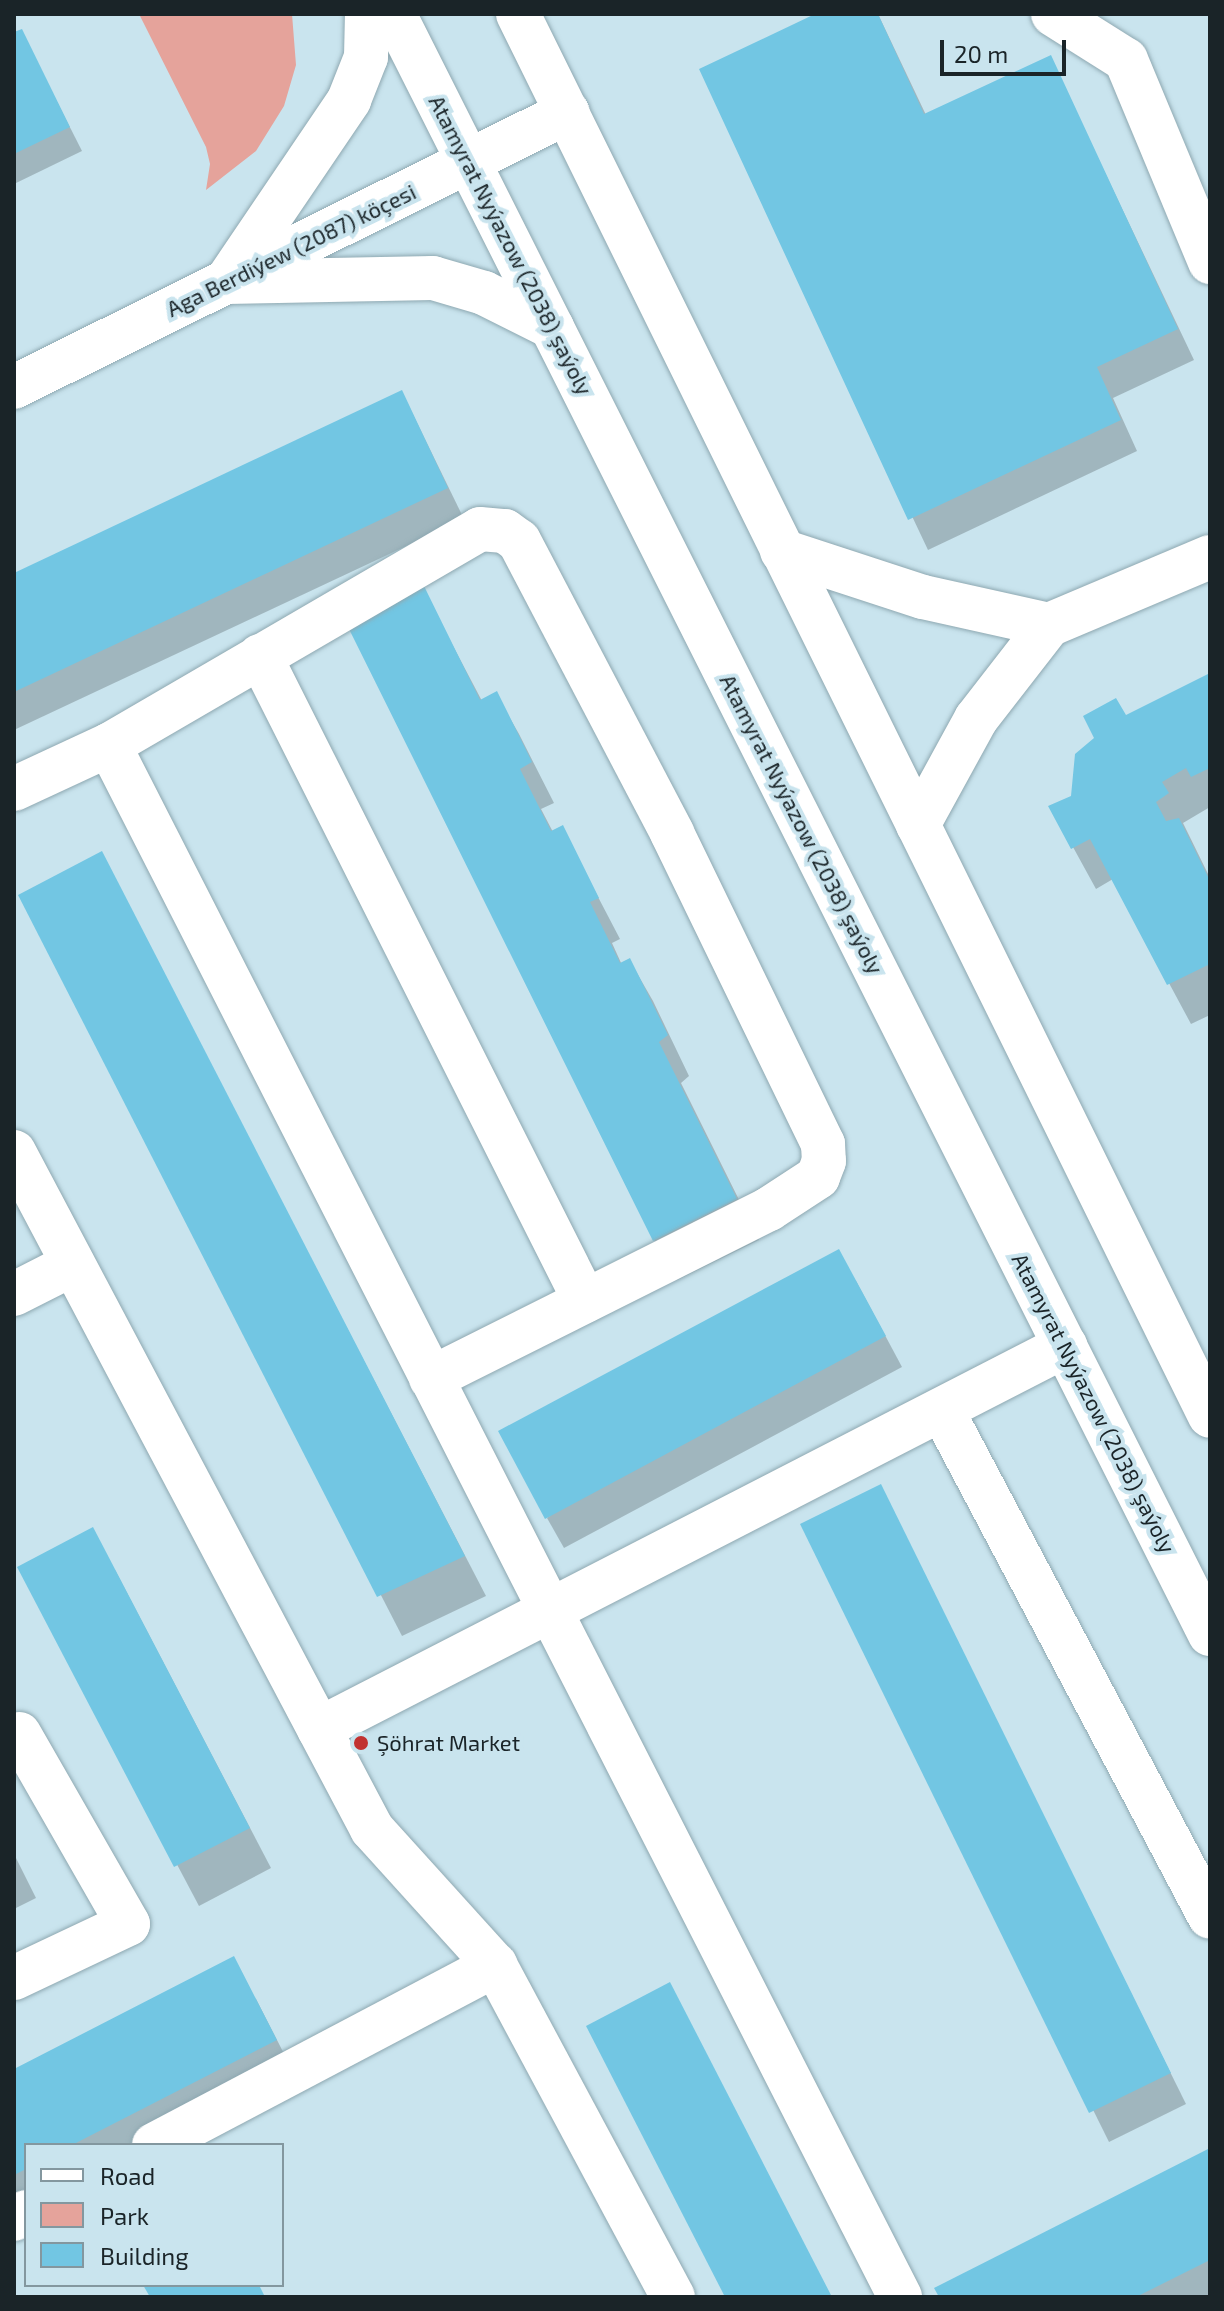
<!DOCTYPE html>
<html>
<head>
<meta charset="utf-8">
<style>
	body { margin:0 }
	#map { position:relative; width:1224px; height:2311px; overflow:hidden; background:#c9e4ee; font-family:"Exo 2",sans-serif }
	div>[style] { position:absolute }
	[style*='--x'] { left:calc(var(--x)*1px); top:calc(var(--y)*1px); width:calc(var(--w)*1px); rotate:calc(var(--a)*1deg) }
	.green>* { inset:0; background:#e5a39b }
	.shadow>* { inset:0; background:#0003 }
	.building>* { inset:0; background:#72c6e3 }
	.roads { filter:drop-shadow(0 0 2px #8ea8b1) drop-shadow(0 0 2px #8ea8b1) }
	.minor>* { height:44px; margin:-22px; padding:0 22px; transform-origin:22px; border-radius:22px; background:#fff }
	.major>* { height:44px; margin:-22px; padding:0 22px; transform-origin:22px; border-radius:22px; background:#fff }
	.dots>* { width:22px; height:22px; translate:-50% -50%; box-sizing:border-box; border:4px solid #c9e4ee; border-radius:50% }
	span { translate:-50% -50%; white-space:nowrap; text-align:center; line-height:1.15; -webkit-text-stroke:8px #c9e4ee; paint-order:stroke }
	.street-label { font-size:22px; color:#1a2428 }
	.poi-label { font-size:22px; color:#1a2428 }
	.left { translate:0 -50%; text-align:left }
	.frame { position:absolute; inset:0; border:16px solid #1a2428; pointer-events:none }
	.legend { position:absolute; left:24px; top:2143px; width:260px; height:144px; box-sizing:border-box; background:#c9e4ee; border:2px solid #83979f; margin:0; padding:10px 14px; list-style:none; font-size:24px; color:#1a2428 }
	.legend li { display:flex; align-items:center; gap:16px; height:40px }
	.legend b { width:40px; border:2px solid #83979f }
	.scale { position:absolute; left:940px; top:40px; width:126px; height:36px; box-sizing:border-box; border:4px solid #1a2428; border-top:0; padding-left:10px; font-size:24px; line-height:28px; white-space:nowrap; color:#1a2428; -webkit-text-stroke:6px #c9e4ee; paint-order:stroke }
</style>
</head>
<body>
<div id="map">
	<div class="green">
		<i style="clip-path:polygon(139px 14px,292px 14px,296px 65px,284px 106px,256px 151px,206px 190px,210px 164px,206px 147px)"></i>
	</div>
	<div class="shadow">
		<i style="clip-path:polygon(819px 14px,878px 14px,926px 115px,1050px 57px,1194px 360px,1113px 398px,1137px 451px,928px 550px,701px 70px)"></i>
		<i style="clip-path:polygon(14px 35px,46px 80px,82px 151px,14px 184px)"></i>
		<i style="clip-path:polygon(402px 392px,464px 519px,14px 730px,14px 575px)"></i>
		<i style="clip-path:polygon(423px 589px,482px 701px,496px 694px,519px 734px,554px 803px,541px 809px,553px 832px,562px 828px,620px 939px,612px 943px,622px 965px,630px 961px,653px 1001px,689px 1076px,681px 1083px,759px 1240px,677px 1280px,654px 1240px)"></i>
		<i style="clip-path:polygon(1210px 675px,1210px 807px,1183px 823px,1210px 878px,1210px 1015px,1191px 1024px,1113px 879px,1096px 889px,1051px 807px,1073px 798px,1125px 717px)"></i>
		<i style="clip-path:polygon(101px 854px,486px 1596px,402px 1636px,21px 896px)"></i>
		<i style="clip-path:polygon(856px 1281px,902px 1367px,564px 1548px,547px 1518px)"></i>
		<i style="clip-path:polygon(880px 1487px,1186px 2104px,1109px 2142px,803px 1525px)"></i>
		<i style="clip-path:polygon(20px 1568px,115px 1570px,271px 1868px,199px 1906px)"></i>
		<i style="clip-path:polygon(14px 1854px,36px 1898px,14px 1909px)"></i>
		<i style="clip-path:polygon(256px 1999px,298px 2081px,173px 2145px,26px 2145px,26px 2220px,14px 2227px,14px 2071px)"></i>
		<i style="clip-path:polygon(1210px 2150px,1210px 2297px,941px 2297px)"></i>
	</div>
	<div class="building">
		<i style="clip-path:polygon(815px 14px,878px 14px,924px 114px,1051px 55px,1178px 329px,1097px 367px,1121px 420px,908px 520px,699px 69px)"></i>
		<i style="clip-path:polygon(22px 29px,70px 127px,14px 154px,14px 32px)"></i>
		<i style="clip-path:polygon(402px 390px,448px 488px,14px 692px,14px 573px)"></i>
		<i style="clip-path:polygon(424px 586px,480px 700px,497px 691px,532px 762px,520px 769px,551px 831px,563px 825px,599px 898px,590px 902px,620px 963px,630px 958px,668px 1035px,659px 1042px,737px 1199px,653px 1241px,347px 625px)"></i>
		<i style="clip-path:polygon(1210px 673px,1210px 768px,1191px 777px,1186px 768px,1162px 782px,1169px 793px,1156px 802px,1166px 821px,1179px 818px,1210px 881px,1210px 964px,1167px 985px,1090px 839px,1071px 849px,1048px 806px,1071px 796px,1075px 754px,1094px 738px,1083px 716px,1116px 698px,1126px 715px)"></i>
		<i style="clip-path:polygon(102px 851px,465px 1556px,377px 1597px,18px 895px)"></i>
		<i style="clip-path:polygon(839px 1249px,886px 1336px,545px 1519px,498px 1431px)"></i>
		<i style="clip-path:polygon(881px 1484px,1171px 2073px,1089px 2113px,800px 1524px)"></i>
		<i style="clip-path:polygon(93px 1527px,250px 1828px,174px 1867px,17px 1567px)"></i>
		<i style="clip-path:polygon(234px 1956px,277px 2040px,72px 2145px,26px 2145px,26px 2169px,14px 2175px,14px 2069px)"></i>
		<i style="clip-path:polygon(670px 1982px,832px 2297px,725px 2297px,586px 2026px)"></i>
		<i style="clip-path:polygon(1210px 2148px,1210px 2260px,1136px 2297px,939px 2297px,934px 2288px)"></i>
		<i style="clip-path:polygon(143px 2285px,259px 2285px,265px 2297px,150px 2297px)"></i>
	</div>
	<div class="roads">
		<div class="minor">
			<i style="--x:1053;--y:14;--w:86;--a:32.2"></i>
			<i style="--x:1126;--y:60;--w:219;--a:67.4"></i>
			<i style="--x:14;--y:387;--w:618;--a:-26.4"></i>
			<i style="--x:782;--y:551;--w:148;--a:18.1"></i>
			<i style="--x:923;--y:597;--w:129;--a:12.5"></i>
			<i style="--x:260;--y:656;--w:722;--a:63.26"></i>
			<i style="--x:109;--y:745;--w:1742;--a:62.99"></i>
			<i style="--x:14;--y:789;--w:105;--a:-24.9"></i>
			<i style="--x:109;--y:745;--w:429;--a:-30.2"></i>
			<i style="--x:480;--y:529;--w:25;--a:5"></i>
			<i style="--x:505;--y:531;--w:17;--a:36"></i>
			<i style="--x:519;--y:541;--w:330;--a:62.3"></i>
			<i style="--x:672;--y:833;--w:346;--a:64.1"></i>
			<i style="--x:823;--y:1144;--w:17;--a:87"></i>
			<i style="--x:824;--y:1161;--w:17;--a:111"></i>
			<i style="--x:818;--y:1177;--w:59;--a:146.9"></i>
			<i style="--x:769;--y:1209;--w:378;--a:153.4"></i>
			<i style="--x:918;--y:825;--w:121;--a:-61.3"></i>
			<i style="--x:976;--y:719;--w:119;--a:-52.2"></i>
			<i style="--x:1049;--y:625;--w:175;--a:-22.9"></i>
			<i style="--x:14;--y:1152;--w:766;--a:62.13"></i>
			<i style="--x:372;--y:1829;--w:183;--a:47.9"></i>
			<i style="--x:495;--y:1965;--w:377;--a:61.8"></i>
			<i style="--x:14;--y:1294;--w:66;--a:-27"></i>
			<i style="--x:942;--y:1410;--w:573;--a:62.14"></i>
			<i style="--x:319;--y:1729;--w:839;--a:-27.18"></i>
			<i style="--x:14;--y:1978;--w:126;--a:-25.3"></i>
			<i style="--x:128;--y:1924;--w:219;--a:-119.8"></i>
			<i style="--x:154;--y:2145;--w:386;--a:-27.8"></i>
			<i style="--x:14;--y:2219;--w:14;--a:-30"></i>
		</div>
		<div class="major">
			<i style="--x:394;--y:14;--w:1814;--a:63.27"></i>
			<i style="--x:518;--y:14;--w:1563;--a:63.73"></i>
			<i style="--x:226;--y:282;--w:207;--a:-1.1"></i>
			<i style="--x:433;--y:278;--w:53;--a:16.4"></i>
			<i style="--x:484;--y:293;--w:76;--a:26.6"></i>
			<i style="--x:226;--y:282;--w:220;--a:-55.9"></i>
			<i style="--x:349;--y:100;--w:46;--a:-68.4"></i>
			<i style="--x:366;--y:57;--w:43;--a:-88.7"></i>
		</div>
	</div>
	<div class="dots">
		<i style="left:361px;top:1743px;background:#c13231"></i>
	</div>
	<div class="street-label">
		<span style="left:511px;top:245px;rotate:63deg">Atamyrat Nyýazow (2038) şaýoly</span>
		<span style="left:291px;top:250px;rotate:-26deg">Aga Berdiýew (2087) köçesi</span>
		<span style="left:802px;top:824px;rotate:63deg">Atamyrat Nyýazow (2038) şaýoly</span>
		<span style="left:1094px;top:1403px;rotate:63deg">Atamyrat Nyýazow (2038) şaýoly</span>
	</div>
	<div class="poi-label">
		<span class="left" style="left:377px;top:1743px">Şöhrat Market</span>
	</div>
	<div class="frame"></div>
	<ul class="legend">
	<li><b style="height:10px;background:#fff"></b>Road</li>
	<li><b style="height:22px;background:#e5a39b"></b>Park</li>
	<li><b style="height:22px;background:#72c6e3"></b>Building</li>
	</ul>
	<div class="scale">20 m</div>
</div>
</body>
</html>
